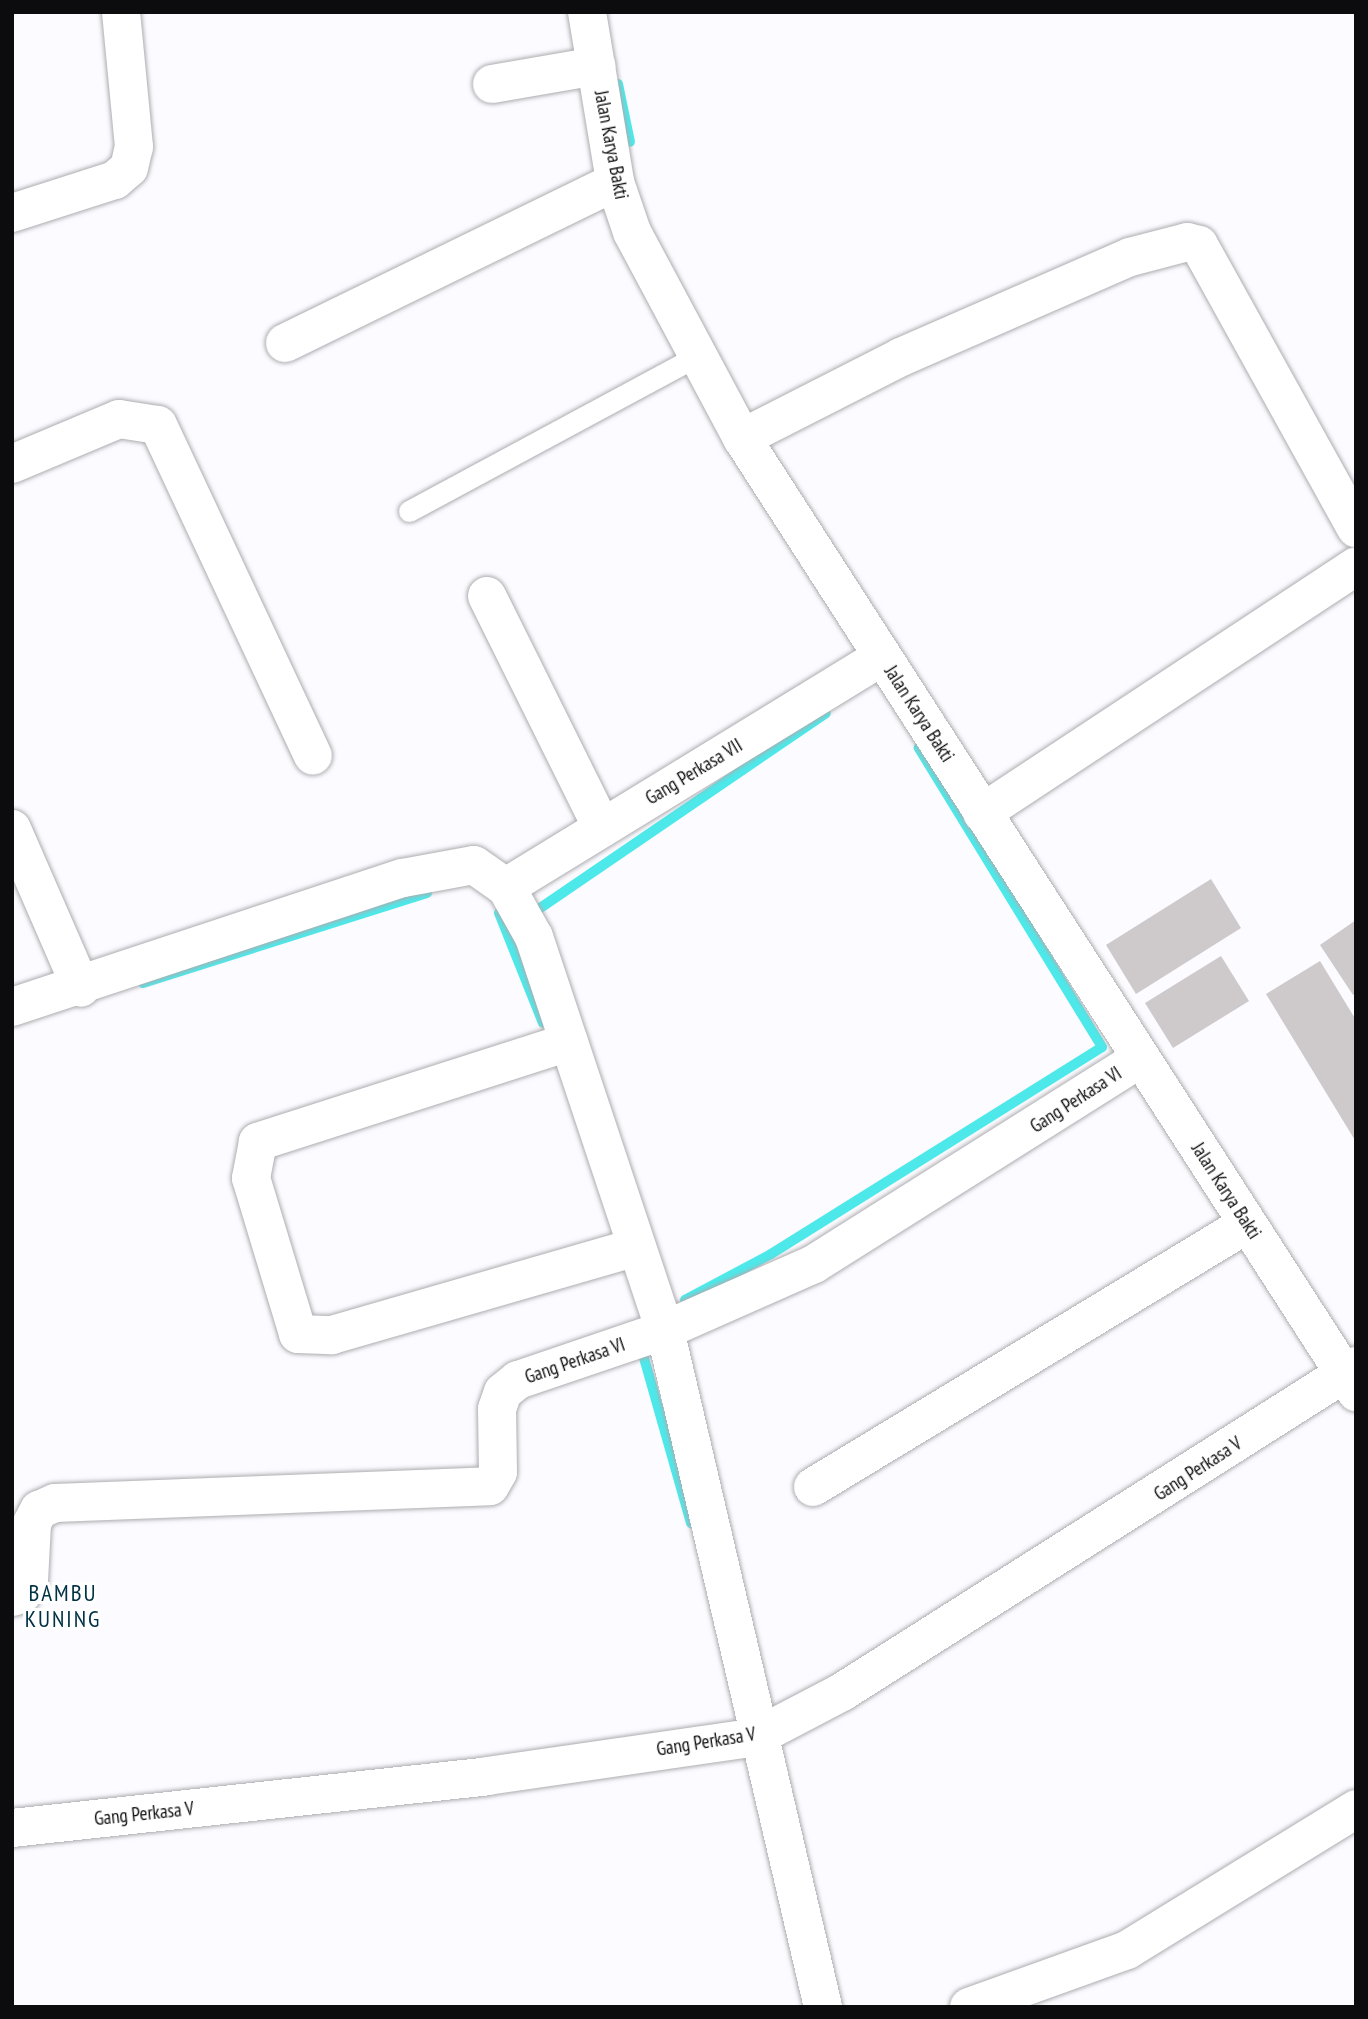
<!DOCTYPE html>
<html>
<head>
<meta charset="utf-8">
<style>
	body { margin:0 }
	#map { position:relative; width:1368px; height:2019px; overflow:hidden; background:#fcfbff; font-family:"PT Sans Narrow",sans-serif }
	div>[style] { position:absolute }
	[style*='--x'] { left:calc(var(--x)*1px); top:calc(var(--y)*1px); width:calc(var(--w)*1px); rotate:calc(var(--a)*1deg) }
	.stream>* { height:10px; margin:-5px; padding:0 5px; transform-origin:5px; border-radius:5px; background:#4de9ea }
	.building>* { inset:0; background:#cec9cb }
	.roads { filter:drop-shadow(0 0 2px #adacb0) drop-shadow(0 0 2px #adacb0) }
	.lane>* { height:21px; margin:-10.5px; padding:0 10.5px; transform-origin:10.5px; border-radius:10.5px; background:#fff }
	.street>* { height:38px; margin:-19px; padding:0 19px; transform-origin:19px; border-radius:19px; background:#fff }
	span { translate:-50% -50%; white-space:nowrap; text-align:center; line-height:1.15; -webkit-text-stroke:6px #fff; paint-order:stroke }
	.street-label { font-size:19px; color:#0c0b0d }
	.quarter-label { font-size:23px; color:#003145; letter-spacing:2px }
	.frame { position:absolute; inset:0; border:14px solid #0c0b0d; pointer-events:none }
</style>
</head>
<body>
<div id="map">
	<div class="stream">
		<i style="--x:618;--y:84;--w:59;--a:78.3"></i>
		<i style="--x:499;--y:913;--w:118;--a:68.2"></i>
		<i style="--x:530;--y:915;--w:358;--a:-34.3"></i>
		<i style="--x:143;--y:983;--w:298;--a:-17.6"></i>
		<i style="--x:685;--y:1300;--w:98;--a:-28.1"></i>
		<i style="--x:771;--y:1254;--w:390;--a:-32"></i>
		<i style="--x:1102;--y:1047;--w:351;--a:-121.5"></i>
		<i style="--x:642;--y:1351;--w:179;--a:74.1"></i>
	</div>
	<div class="building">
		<i style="clip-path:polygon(1211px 879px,1241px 928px,1136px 994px,1106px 945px)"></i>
		<i style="clip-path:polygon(1356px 920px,1356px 993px,1353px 995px,1320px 945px)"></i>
		<i style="clip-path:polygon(1221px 956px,1249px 1001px,1173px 1048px,1145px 1003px)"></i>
		<i style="clip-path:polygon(1320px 961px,1356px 1020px,1356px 1142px,1266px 994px)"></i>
	</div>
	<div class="roads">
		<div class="lane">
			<i style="--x:409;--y:511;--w:327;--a:-28.3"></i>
		</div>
		<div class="street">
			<i style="--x:587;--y:12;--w:172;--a:80.6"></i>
			<i style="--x:615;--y:182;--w:53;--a:71.2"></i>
			<i style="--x:632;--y:232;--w:234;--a:61.9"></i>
			<i style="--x:742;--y:438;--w:1135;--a:57.23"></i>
			<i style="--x:492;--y:84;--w:106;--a:-9.8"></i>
			<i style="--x:12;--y:213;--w:108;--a:-17.8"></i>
			<i style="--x:115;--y:180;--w:18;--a:-41"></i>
			<i style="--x:129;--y:168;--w:22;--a:-77"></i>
			<i style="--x:134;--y:147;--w:136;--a:-95.5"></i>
			<i style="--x:285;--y:343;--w:367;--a:-26"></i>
			<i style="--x:742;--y:438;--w:178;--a:-27"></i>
			<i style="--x:901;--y:357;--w:250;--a:-23.6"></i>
			<i style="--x:1130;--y:257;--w:59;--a:-14.7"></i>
			<i style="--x:1187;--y:242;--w:12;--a:14"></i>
			<i style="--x:1199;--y:245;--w:324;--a:61"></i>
			<i style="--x:12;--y:464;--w:116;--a:-22.8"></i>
			<i style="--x:119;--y:419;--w:39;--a:9"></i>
			<i style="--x:158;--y:425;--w:365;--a:64.9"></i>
			<i style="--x:487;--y:596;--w:259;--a:63.6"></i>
			<i style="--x:982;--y:813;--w:448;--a:-33.4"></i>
			<i style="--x:12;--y:829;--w:173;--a:66.5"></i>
			<i style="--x:506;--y:887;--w:441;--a:-31.5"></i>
			<i style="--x:12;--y:1007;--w:412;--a:-18.3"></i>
			<i style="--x:403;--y:878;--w:72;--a:-10.4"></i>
			<i style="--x:474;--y:865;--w:39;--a:35"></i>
			<i style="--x:506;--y:887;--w:57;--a:60.8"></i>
			<i style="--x:534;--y:937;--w:414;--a:71.6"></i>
			<i style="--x:665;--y:1330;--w:695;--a:76.86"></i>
			<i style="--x:569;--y:1042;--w:327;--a:162.2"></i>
			<i style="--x:258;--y:1142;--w:37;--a:101"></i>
			<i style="--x:251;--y:1178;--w:163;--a:73.2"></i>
			<i style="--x:298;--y:1334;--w:34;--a:2"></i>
			<i style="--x:332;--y:1335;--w:317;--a:-16.1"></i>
			<i style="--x:813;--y:1487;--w:507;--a:-31.22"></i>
			<i style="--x:12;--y:1597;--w:10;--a:-17"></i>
			<i style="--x:22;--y:1594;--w:15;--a:-62"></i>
			<i style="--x:29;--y:1581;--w:58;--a:-87"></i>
			<i style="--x:32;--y:1523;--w:15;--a:-62"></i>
			<i style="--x:39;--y:1510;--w:17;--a:-24"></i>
			<i style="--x:55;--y:1503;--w:435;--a:-2.2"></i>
			<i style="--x:490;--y:1486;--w:16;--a:-60"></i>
			<i style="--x:498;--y:1472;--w:63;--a:-90.9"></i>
			<i style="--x:497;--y:1409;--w:18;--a:-71"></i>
			<i style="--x:503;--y:1392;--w:19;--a:-39"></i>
			<i style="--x:518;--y:1380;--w:155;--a:-18.8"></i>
			<i style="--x:665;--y:1330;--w:163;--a:-23.9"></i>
			<i style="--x:814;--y:1264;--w:386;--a:-32.2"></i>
			<i style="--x:12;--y:1828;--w:478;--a:-6.2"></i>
			<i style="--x:487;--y:1776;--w:272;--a:-8.2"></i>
			<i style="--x:756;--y:1737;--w:97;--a:-27.6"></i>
			<i style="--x:842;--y:1692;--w:609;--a:-32.38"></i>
			<i style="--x:969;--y:2007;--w:168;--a:-19.8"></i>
			<i style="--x:1127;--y:1950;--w:269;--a:-31.6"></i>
		</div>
	</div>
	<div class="street-label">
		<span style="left:611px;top:145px;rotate:79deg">Jalan Karya Bakti</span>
		<span style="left:919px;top:714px;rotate:57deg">Jalan Karya Bakti</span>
		<span style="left:694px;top:772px;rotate:-31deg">Gang Perkasa VII</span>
		<span style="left:1076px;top:1100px;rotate:-33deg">Gang Perkasa VI</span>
		<span style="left:1226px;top:1191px;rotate:57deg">Jalan Karya Bakti</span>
		<span style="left:575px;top:1361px;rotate:-19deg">Gang Perkasa VI</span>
		<span style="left:1198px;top:1469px;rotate:-33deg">Gang Perkasa V</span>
		<span style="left:706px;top:1742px;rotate:-9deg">Gang Perkasa V</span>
		<span style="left:144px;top:1814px;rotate:-6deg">Gang Perkasa V</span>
	</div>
	<div class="quarter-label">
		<span style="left:63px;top:1606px">BAMBU<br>KUNING</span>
	</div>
	<div class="frame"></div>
</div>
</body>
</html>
